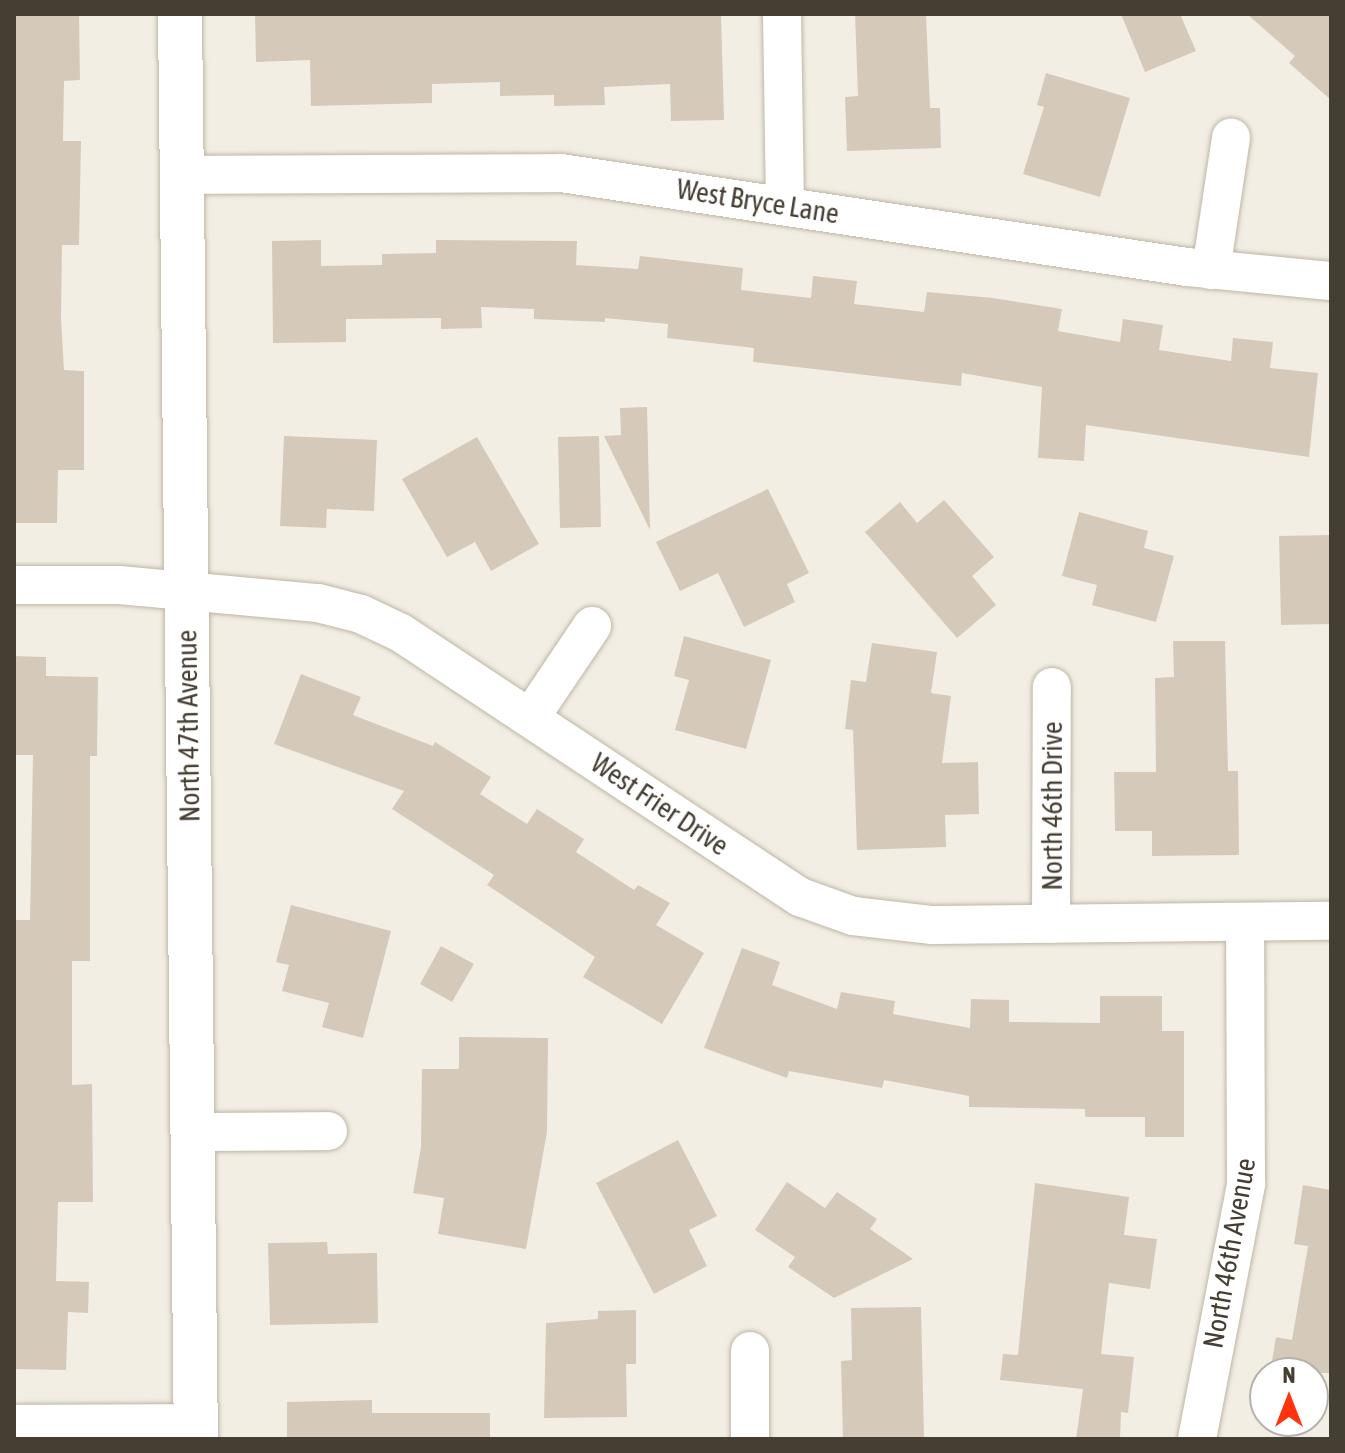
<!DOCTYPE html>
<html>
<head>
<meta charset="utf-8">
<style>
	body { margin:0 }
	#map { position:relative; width:1345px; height:1453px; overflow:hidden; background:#f3eee4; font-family:"Asap Condensed",sans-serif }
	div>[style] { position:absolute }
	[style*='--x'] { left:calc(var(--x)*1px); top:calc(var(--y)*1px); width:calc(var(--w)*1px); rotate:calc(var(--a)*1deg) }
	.building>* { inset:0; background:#d5cab9 }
	.roads { filter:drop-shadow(0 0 2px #beb6a6) drop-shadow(0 0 2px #beb6a6) }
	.minor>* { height:38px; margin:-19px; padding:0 19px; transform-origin:19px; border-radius:19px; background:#fff }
	.tertiary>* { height:44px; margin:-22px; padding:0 22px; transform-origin:22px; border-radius:22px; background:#fff }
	span { translate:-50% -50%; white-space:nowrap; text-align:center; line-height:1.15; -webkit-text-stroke:7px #fff; paint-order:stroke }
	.street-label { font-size:28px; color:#453e33 }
	.frame { position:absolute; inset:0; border:16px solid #453e33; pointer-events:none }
	.north { position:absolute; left:1249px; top:1357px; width:80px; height:80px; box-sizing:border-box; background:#fff; border:2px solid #b5b2ad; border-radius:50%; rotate:0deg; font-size:22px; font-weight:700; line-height:32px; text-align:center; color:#453e33 }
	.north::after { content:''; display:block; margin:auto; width:28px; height:36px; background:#ff330e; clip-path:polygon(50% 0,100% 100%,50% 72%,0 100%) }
</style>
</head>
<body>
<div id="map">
	<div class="building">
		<i style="clip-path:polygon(14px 14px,79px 14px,80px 80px,64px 81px,63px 141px,81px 141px,79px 245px,62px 245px,61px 319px,64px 370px,84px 371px,84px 470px,58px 470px,57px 523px,14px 523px)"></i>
		<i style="clip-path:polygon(255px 14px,721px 14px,724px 120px,671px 121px,670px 84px,604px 87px,605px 105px,554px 106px,554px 95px,500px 96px,500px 82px,432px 84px,432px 103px,311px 106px,310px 60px,256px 62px)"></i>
		<i style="clip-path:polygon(855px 14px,926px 14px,930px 108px,940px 108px,941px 148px,847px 151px,845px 97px,858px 96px)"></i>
		<i style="clip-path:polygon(1121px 14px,1180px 14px,1196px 51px,1145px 72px)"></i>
		<i style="clip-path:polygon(1247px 14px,1331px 14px,1331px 100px,1289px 63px,1295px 56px)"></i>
		<i style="clip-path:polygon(1046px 73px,1130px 98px,1100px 197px,1023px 174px,1044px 107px,1037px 105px)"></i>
		<i style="clip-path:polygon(321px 240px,321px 266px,382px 265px,382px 254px,436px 253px,436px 240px,577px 241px,576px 265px,638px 269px,640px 256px,743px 268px,741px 290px,811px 298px,813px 276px,857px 281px,854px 304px,924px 312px,927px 292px,993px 298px,1062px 309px,1058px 331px,1120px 342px,1123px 319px,1163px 325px,1159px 350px,1231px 361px,1233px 338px,1273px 342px,1270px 368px,1318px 373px,1309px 457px,1086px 425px,1084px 461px,1038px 458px,1042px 387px,962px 373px,961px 386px,753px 362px,754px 348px,667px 338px,668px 324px,605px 318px,605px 322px,534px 319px,534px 309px,481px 307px,482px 328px,441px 329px,441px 318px,346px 319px,346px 342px,273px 343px,272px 241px)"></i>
		<i style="clip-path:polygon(647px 407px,650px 530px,604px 436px,621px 435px,620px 408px)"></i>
		<i style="clip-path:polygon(284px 436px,377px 440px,374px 511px,327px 509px,326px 528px,280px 526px)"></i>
		<i style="clip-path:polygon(599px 436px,601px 527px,560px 528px,558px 437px)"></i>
		<i style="clip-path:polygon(477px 437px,539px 544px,491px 571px,475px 542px,447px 557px,402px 479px)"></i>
		<i style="clip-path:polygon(768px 489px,809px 573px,787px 584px,795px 602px,744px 627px,718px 573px,680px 591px,656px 542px)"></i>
		<i style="clip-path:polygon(944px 500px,994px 557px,972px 576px,996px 605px,957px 638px,865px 532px,900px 502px,917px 523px)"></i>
		<i style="clip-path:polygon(1079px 512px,1148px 531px,1144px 548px,1174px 556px,1156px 622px,1092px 605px,1097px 585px,1062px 576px)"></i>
		<i style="clip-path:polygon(1331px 535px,1331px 624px,1281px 625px,1279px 536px)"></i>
		<i style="clip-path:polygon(684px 636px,771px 660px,746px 749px,675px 730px,689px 680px,674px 676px)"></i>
		<i style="clip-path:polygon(1173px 641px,1225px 641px,1228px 771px,1238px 771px,1239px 855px,1152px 856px,1152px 831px,1115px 831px,1114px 772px,1156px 772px,1155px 678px,1174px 677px)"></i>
		<i style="clip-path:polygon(872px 643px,937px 652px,931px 693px,951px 696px,942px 763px,978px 762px,979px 814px,945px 815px,946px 847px,857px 850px,853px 730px,845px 729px,851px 680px,866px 682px)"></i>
		<i style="clip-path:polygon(14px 656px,46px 657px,46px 676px,98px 677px,97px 756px,90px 756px,90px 961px,72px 961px,72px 1085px,92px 1084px,93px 1202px,58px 1202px,56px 1281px,89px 1282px,88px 1313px,68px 1312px,66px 1370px,14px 1369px,14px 920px,30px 920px,33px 755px,14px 755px)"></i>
		<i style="clip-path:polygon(301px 674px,361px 697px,353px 715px,433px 746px,435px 742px,491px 777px,480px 794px,527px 824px,537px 809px,584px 839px,576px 852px,634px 890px,638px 885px,670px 903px,656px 925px,704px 953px,662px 1024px,583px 977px,595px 957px,487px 885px,494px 875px,392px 809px,404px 791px,274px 744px)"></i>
		<i style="clip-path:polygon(291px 905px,391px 931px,363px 1038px,322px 1027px,329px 1003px,282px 991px,289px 965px,276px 962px)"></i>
		<i style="clip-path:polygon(441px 946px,474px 964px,452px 1002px,420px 984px)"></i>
		<i style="clip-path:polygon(742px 948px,780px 962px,772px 985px,837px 1009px,841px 992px,895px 1001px,893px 1014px,970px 1028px,971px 999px,1009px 1000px,1009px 1022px,1100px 1023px,1100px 996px,1162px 996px,1162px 1031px,1184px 1031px,1184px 1137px,1145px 1137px,1145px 1117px,1085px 1117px,1085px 1109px,969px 1107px,969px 1096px,884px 1080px,882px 1088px,789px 1071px,787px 1078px,704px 1048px)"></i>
		<i style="clip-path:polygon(459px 1037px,548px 1038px,547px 1132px,526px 1249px,438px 1234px,444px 1198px,413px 1193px,421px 1147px,422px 1069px,459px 1069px)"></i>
		<i style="clip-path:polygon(678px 1140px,717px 1216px,689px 1230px,707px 1266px,654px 1294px,596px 1183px)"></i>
		<i style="clip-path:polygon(787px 1182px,825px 1208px,837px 1192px,877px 1219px,870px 1229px,913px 1259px,834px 1298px,788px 1267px,795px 1257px,755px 1230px)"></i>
		<i style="clip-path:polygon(1035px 1183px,1129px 1197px,1124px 1235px,1157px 1239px,1150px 1289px,1109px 1283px,1101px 1354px,1134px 1357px,1128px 1413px,1121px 1412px,1120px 1439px,1076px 1439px,1083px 1389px,1000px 1380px,1003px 1354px,1018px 1355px)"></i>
		<i style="clip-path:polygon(1303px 1185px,1331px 1190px,1331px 1373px,1270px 1373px,1276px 1337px,1292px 1340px,1308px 1246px,1294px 1244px)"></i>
		<i style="clip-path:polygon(327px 1242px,328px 1254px,377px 1253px,378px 1323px,270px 1325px,268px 1243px)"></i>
		<i style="clip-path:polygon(921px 1307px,924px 1439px,843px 1439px,841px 1361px,852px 1360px,851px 1308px)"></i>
		<i style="clip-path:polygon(636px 1310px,636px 1364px,626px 1364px,627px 1417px,544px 1418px,546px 1323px,598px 1319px,598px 1311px)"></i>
		<i style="clip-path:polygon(372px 1400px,372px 1413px,490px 1413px,490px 1439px,287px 1439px,287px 1402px)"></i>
	</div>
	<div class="roads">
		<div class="minor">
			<i style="--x:782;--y:14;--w:192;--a:89.1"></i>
			<i style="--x:182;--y:175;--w:379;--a:-0.3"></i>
			<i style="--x:561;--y:173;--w:633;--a:8.54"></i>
			<i style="--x:1187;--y:267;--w:145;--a:5.6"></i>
			<i style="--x:1211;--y:270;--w:134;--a:-81.4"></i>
			<i style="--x:14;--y:585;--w:105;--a:0"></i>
			<i style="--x:119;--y:585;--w:200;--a:5.2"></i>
			<i style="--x:318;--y:603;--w:44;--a:14.3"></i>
			<i style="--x:361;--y:614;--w:44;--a:25.4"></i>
			<i style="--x:401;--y:633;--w:478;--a:33.5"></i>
			<i style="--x:800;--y:897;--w:56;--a:19.7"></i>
			<i style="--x:853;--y:916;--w:80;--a:6.5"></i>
			<i style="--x:932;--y:925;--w:399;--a:-0.6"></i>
			<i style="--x:530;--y:718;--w:111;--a:-56"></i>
			<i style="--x:1051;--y:924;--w:237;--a:-89.8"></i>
			<i style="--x:192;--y:1132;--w:136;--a:-0.4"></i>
			<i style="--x:750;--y:1351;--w:88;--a:90"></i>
			<i style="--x:14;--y:1424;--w:182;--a:-0.3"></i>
			<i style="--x:1197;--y:1439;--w:260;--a:-79.1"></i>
			<i style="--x:1246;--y:1184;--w:262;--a:-90.2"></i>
		</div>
		<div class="tertiary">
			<i style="--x:180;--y:14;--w:1425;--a:89.36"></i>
		</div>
	</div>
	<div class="street-label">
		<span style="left:758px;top:201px;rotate:9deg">West Bryce Lane</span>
		<span style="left:188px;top:726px;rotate:-91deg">North 47th Avenue</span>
		<span style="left:660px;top:804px;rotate:34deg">West Frier Drive</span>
		<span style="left:1052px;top:806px;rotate:-90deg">North 46th Drive</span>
		<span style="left:1229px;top:1253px;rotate:-80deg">North 46th Avenue</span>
	</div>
	<div class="frame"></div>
	<div class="north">N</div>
</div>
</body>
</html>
